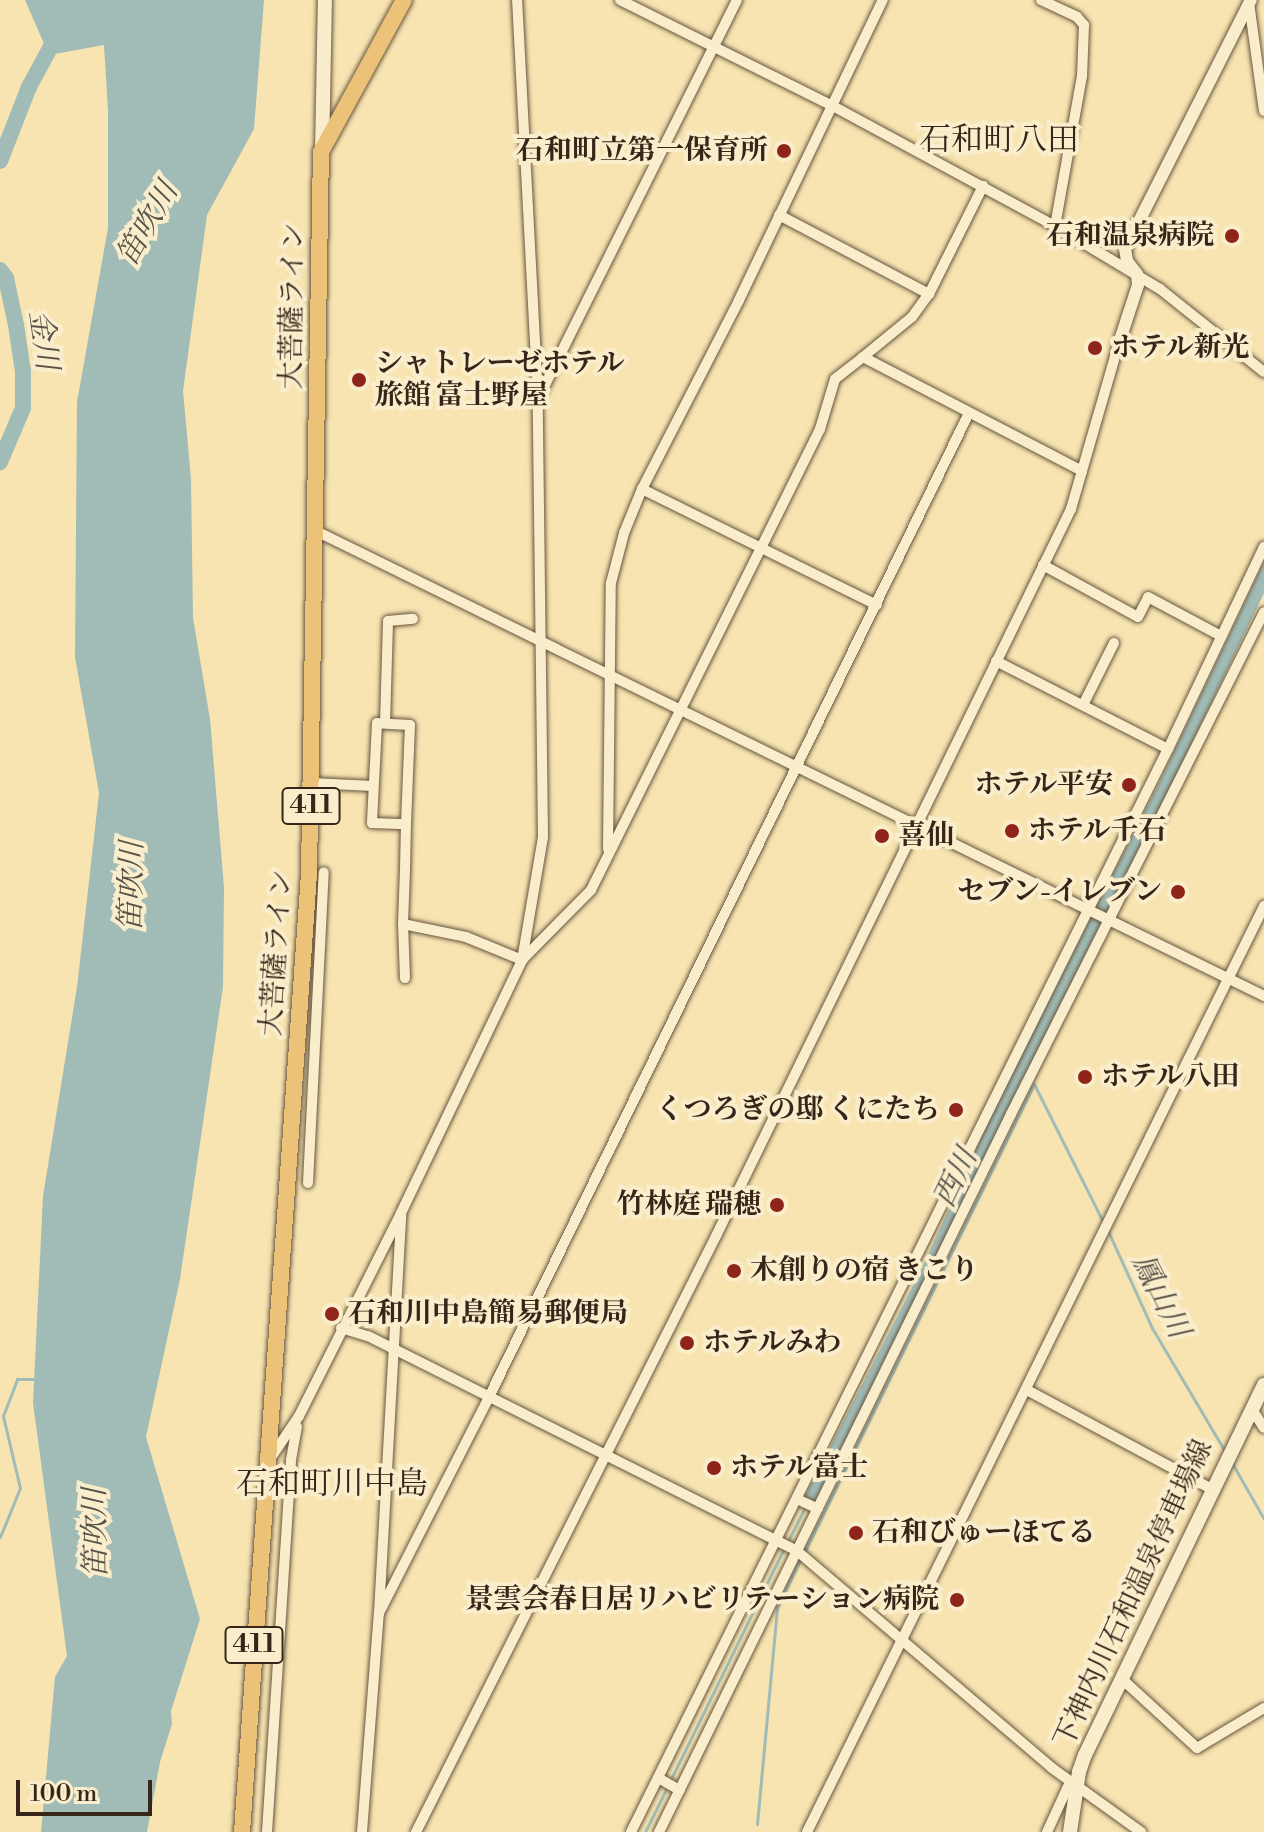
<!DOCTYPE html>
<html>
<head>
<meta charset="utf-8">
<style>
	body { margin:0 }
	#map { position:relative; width:1264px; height:1832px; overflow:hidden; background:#f7e4b1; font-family:"Libre Bodoni","Noto Serif JP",serif }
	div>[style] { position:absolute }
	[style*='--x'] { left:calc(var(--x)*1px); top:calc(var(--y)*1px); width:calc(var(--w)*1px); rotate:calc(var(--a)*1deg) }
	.water>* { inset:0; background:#a1bcb6 }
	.stream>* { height:3px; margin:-1.5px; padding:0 1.5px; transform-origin:1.5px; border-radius:1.5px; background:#a1bcb6 }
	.river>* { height:16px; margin:-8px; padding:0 8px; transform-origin:8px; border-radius:8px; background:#a1bcb6 }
	.roads { filter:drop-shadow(0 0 2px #67553f) drop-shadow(0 0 2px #67553f) }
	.minor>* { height:10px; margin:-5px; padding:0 5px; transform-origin:5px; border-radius:5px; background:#faedcc }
	.tertiary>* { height:12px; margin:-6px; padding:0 6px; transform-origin:6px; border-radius:6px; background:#faedcc }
	.secondary>* { height:14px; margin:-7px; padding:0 7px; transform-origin:7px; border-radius:7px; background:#faedcc }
	.trunk>* { height:16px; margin:-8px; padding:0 8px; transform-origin:8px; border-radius:8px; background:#ecc278 }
	.dots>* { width:22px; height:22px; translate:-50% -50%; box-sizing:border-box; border:4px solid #faedcc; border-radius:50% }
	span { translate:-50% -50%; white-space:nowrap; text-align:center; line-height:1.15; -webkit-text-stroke:8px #faedcc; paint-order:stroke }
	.shield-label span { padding:2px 6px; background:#faedcc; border:2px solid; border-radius:6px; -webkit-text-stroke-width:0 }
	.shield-label { font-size:26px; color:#372519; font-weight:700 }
	.poi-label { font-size:28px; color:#372519; font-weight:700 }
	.right { translate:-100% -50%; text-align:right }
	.left { translate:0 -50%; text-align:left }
	.street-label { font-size:28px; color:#372519 }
	.water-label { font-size:30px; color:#575248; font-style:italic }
	.quarter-label { font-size:32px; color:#372519 }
	.scale { position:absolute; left:16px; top:1780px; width:136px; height:36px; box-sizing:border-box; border:4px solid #372519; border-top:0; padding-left:10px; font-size:24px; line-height:28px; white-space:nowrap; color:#372519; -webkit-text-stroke:6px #faedcc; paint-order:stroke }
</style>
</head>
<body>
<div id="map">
	<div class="water">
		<i style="clip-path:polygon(25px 0,264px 0,254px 129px,207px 215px,183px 391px,191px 479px,193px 618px,210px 719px,224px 887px,223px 987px,180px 1279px,146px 1437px,200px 1619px,171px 1711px,172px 1724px,160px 1762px,147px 1832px,41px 1832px,55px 1677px,67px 1656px,33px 1403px,43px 1196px,77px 987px,99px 793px,75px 657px,77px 402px,108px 228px,108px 111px,104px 45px,49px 55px)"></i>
		<i style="clip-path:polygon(1264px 562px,1264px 593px,1168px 793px,815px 1505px,803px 1500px,920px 1272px,1000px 1097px,1157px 787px)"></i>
	</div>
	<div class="stream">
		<i style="--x:1034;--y:1084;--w:157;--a:63.4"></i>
		<i style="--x:1108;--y:1231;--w:107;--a:65.6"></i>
		<i style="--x:1152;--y:1328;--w:145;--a:59.4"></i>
		<i style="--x:1232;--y:1463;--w:64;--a:60.3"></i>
		<i style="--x:0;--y:1537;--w:53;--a:-67.8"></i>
		<i style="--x:20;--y:1488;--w:74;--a:-103.3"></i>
		<i style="--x:3;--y:1416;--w:40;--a:-69"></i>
		<i style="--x:17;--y:1379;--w:18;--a:0"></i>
		<i style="--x:788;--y:1541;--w:40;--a:-63.4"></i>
		<i style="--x:805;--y:1551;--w:520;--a:-63.88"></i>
		<i style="--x:757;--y:1824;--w:217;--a:-84.7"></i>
		<i style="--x:777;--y:1608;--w:55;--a:-64.4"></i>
		<i style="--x:645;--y:1832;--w:316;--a:-63.9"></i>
	</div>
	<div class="river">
		<i style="--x:0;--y:161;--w:79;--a:-68.6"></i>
		<i style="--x:29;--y:87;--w:99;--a:-61.6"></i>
		<i style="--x:0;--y:270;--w:10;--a:53"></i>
		<i style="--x:6;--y:278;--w:48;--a:78"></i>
		<i style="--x:16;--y:325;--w:48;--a:81.5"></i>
		<i style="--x:23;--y:372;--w:36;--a:90"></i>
		<i style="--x:23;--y:408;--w:59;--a:113.1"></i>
	</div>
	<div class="roads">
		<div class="minor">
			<i style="--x:620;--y:0;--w:236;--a:26.5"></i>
			<i style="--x:831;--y:105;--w:255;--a:28.4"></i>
			<i style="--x:1055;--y:226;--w:122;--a:31"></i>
			<i style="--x:1160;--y:289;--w:133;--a:38.6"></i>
			<i style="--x:1041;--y:0;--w:40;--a:25"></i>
			<i style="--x:1077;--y:17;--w:11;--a:49"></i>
			<i style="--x:1084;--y:25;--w:51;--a:92.2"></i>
			<i style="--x:1082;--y:76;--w:152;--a:100.2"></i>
			<i style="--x:1249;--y:3;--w:109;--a:82.1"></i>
			<i style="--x:779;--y:215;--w:170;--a:27.8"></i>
			<i style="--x:863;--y:357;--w:63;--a:-39.2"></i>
			<i style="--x:912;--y:317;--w:29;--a:-54"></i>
			<i style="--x:929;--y:294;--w:121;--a:-63.4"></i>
			<i style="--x:539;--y:397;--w:444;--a:-63.5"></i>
			<i style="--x:642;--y:489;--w:262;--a:26.3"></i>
			<i style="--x:316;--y:531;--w:1056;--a:26.13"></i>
			<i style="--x:1043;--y:565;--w:108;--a:28.7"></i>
			<i style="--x:1138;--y:617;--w:22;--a:-63"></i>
			<i style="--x:1148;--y:597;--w:83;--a:28.1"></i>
			<i style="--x:996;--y:661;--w:193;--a:27.1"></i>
			<i style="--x:1084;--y:703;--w:67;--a:-63.4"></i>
			<i style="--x:385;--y:723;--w:102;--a:-88.3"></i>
			<i style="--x:388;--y:621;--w:25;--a:-5"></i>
			<i style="--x:311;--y:783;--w:62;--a:2.8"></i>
			<i style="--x:608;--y:849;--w:266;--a:-89.4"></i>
			<i style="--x:611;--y:583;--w:52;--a:-75.4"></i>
			<i style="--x:624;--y:533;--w:48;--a:-67.8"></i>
			<i style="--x:642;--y:489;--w:212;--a:-62.8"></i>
			<i style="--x:739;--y:300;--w:333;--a:-64.4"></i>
			<i style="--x:403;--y:924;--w:64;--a:11.7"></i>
			<i style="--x:466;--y:937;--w:61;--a:22.3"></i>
			<i style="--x:523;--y:959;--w:97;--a:-45.4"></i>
			<i style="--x:591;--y:890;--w:515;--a:-63.58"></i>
			<i style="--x:820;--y:429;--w:52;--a:-73.3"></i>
			<i style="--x:835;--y:379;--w:36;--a:-38"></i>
			<i style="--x:863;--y:357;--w:247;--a:27.5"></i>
			<i style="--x:405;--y:978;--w:54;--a:-92.1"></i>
			<i style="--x:403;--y:924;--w:54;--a:-87.9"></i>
			<i style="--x:405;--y:870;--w:46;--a:-88.8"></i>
			<i style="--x:406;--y:824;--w:99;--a:-87.7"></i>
			<i style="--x:410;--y:725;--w:33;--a:-177"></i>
			<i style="--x:377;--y:723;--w:100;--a:92.9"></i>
			<i style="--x:372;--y:823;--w:34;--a:2"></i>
			<i style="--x:308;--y:1183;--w:311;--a:-87.1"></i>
			<i style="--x:341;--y:1328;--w:28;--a:17"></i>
			<i style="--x:368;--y:1336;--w:479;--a:26.6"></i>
			<i style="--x:796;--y:1550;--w:336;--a:40.4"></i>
			<i style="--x:1052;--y:1768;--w:110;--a:35.7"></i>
			<i style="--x:1027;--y:1390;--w:210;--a:28.2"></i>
			<i style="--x:1252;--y:1409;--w:22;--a:58"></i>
			<i style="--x:270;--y:1459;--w:52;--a:-56"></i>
			<i style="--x:299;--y:1416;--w:227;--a:-63.3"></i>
			<i style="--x:401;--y:1213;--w:280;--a:-64.4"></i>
			<i style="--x:522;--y:960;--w:125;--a:-80.3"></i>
			<i style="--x:543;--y:837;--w:438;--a:-90.7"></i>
			<i style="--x:538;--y:399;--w:400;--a:-93"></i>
			<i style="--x:797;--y:1499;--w:23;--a:25"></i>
			<i style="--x:379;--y:1613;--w:242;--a:-63"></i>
			<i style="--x:489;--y:1397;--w:1095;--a:-64"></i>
			<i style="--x:1122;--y:1679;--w:102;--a:42.6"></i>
			<i style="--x:1197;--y:1748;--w:78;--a:-30.8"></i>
			<i style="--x:658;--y:1778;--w:25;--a:29"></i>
			<i style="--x:267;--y:1832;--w:373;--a:-86.3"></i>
			<i style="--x:291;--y:1460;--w:34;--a:-80"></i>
			<i style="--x:362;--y:1832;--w:220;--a:-85.6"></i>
			<i style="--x:379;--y:1613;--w:399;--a:-86.8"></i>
			<i style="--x:416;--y:1832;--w:667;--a:-63.28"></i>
			<i style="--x:716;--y:1236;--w:809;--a:-63.97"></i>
			<i style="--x:1071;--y:509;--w:173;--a:-73.9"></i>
			<i style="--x:631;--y:1832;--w:1209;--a:-63.63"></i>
			<i style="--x:1168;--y:749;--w:224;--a:-64.6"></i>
			<i style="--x:659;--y:1832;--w:800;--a:-63.88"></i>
			<i style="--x:1011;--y:1114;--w:562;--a:-63.25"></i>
			<i style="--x:807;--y:1832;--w:1033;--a:-63.73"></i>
			<i style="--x:1047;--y:1832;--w:55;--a:-65.3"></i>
		</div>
		<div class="tertiary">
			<i style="--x:1119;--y:343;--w:61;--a:-71.9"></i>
			<i style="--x:1138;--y:285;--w:11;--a:-95"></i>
			<i style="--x:1137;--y:274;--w:16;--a:-128"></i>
			<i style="--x:1127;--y:261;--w:12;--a:-99"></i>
			<i style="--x:1125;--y:249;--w:279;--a:-63.2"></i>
		</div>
		<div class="secondary">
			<i style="--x:322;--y:152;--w:152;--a:-88.9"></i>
			<i style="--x:1070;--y:1832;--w:61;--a:-81.5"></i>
			<i style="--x:1079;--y:1772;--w:18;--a:-71"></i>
			<i style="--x:1085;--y:1755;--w:411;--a:-64.2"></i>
		</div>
		<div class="trunk">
			<i style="--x:242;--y:1832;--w:961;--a:-86"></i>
			<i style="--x:309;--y:873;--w:721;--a:-89.05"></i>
			<i style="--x:321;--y:152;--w:173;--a:-61.4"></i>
		</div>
	</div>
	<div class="dots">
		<i style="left:784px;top:151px;background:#8f2418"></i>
		<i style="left:1232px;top:236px;background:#8f2418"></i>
		<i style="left:1095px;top:348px;background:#8f2418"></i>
		<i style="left:359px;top:380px;background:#8f2418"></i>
		<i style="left:1129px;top:785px;background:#8f2418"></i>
		<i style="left:1012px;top:831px;background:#8f2418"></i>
		<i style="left:882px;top:836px;background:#8f2418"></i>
		<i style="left:1178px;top:892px;background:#8f2418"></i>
		<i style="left:1085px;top:1077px;background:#8f2418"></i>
		<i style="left:956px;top:1110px;background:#8f2418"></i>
		<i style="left:777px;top:1205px;background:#8f2418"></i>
		<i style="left:734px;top:1271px;background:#8f2418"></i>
		<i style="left:332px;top:1314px;background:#8f2418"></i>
		<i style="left:687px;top:1343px;background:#8f2418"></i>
		<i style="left:714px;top:1468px;background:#8f2418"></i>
		<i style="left:856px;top:1533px;background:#8f2418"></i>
		<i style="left:957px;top:1600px;background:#8f2418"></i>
	</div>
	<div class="shield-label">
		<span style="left:311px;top:806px">411</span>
		<span style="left:254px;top:1645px">411</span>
	</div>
	<div class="poi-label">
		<span class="right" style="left:768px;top:151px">石和町立第一保育所</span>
		<span class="right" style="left:1214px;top:236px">石和温泉病院</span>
		<span class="left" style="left:1111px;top:348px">ホテル新光</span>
		<span class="left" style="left:375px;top:380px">シャトレーゼホテル<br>旅館 富士野屋</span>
		<span class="right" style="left:1113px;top:785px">ホテル平安</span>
		<span class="left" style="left:1028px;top:831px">ホテル千石</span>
		<span class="left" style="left:898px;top:836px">喜仙</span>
		<span class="right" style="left:1162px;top:892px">セブン-イレブン</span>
		<span class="left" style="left:1101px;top:1077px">ホテル八田</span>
		<span class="right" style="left:940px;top:1110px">くつろぎの邸 くにたち</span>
		<span class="right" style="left:761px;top:1205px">竹林庭 瑞穂</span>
		<span class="left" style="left:750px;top:1271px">木創りの宿 きこり</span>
		<span class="left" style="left:348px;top:1314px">石和川中島簡易郵便局</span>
		<span class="left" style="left:703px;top:1343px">ホテルみわ</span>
		<span class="left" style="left:730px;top:1468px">ホテル富士</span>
		<span class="left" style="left:872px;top:1533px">石和びゅーほてる</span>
		<span class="right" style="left:939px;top:1600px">景雲会春日居リハビリテーション病院</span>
	</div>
	<div class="street-label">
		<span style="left:293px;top:306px;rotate:-89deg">大菩薩ライン</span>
		<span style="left:277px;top:953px;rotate:-86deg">大菩薩ライン</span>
		<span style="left:1134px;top:1594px;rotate:-65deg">下神内川石和温泉停車場線</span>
	</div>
	<div class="water-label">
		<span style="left:148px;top:224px;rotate:-60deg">笛吹川</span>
		<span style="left:43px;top:340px;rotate:82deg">金川</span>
		<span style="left:132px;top:886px;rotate:-89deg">笛吹川</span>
		<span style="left:956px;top:1178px;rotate:-64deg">西川</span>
		<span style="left:1160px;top:1296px;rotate:63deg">鳳山川</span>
		<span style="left:96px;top:1533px;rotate:-91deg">笛吹川</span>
	</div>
	<div class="quarter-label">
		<span style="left:999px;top:140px">石和町八田</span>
		<span style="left:332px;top:1484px">石和町川中島</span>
	</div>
	<div class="scale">100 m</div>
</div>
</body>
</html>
